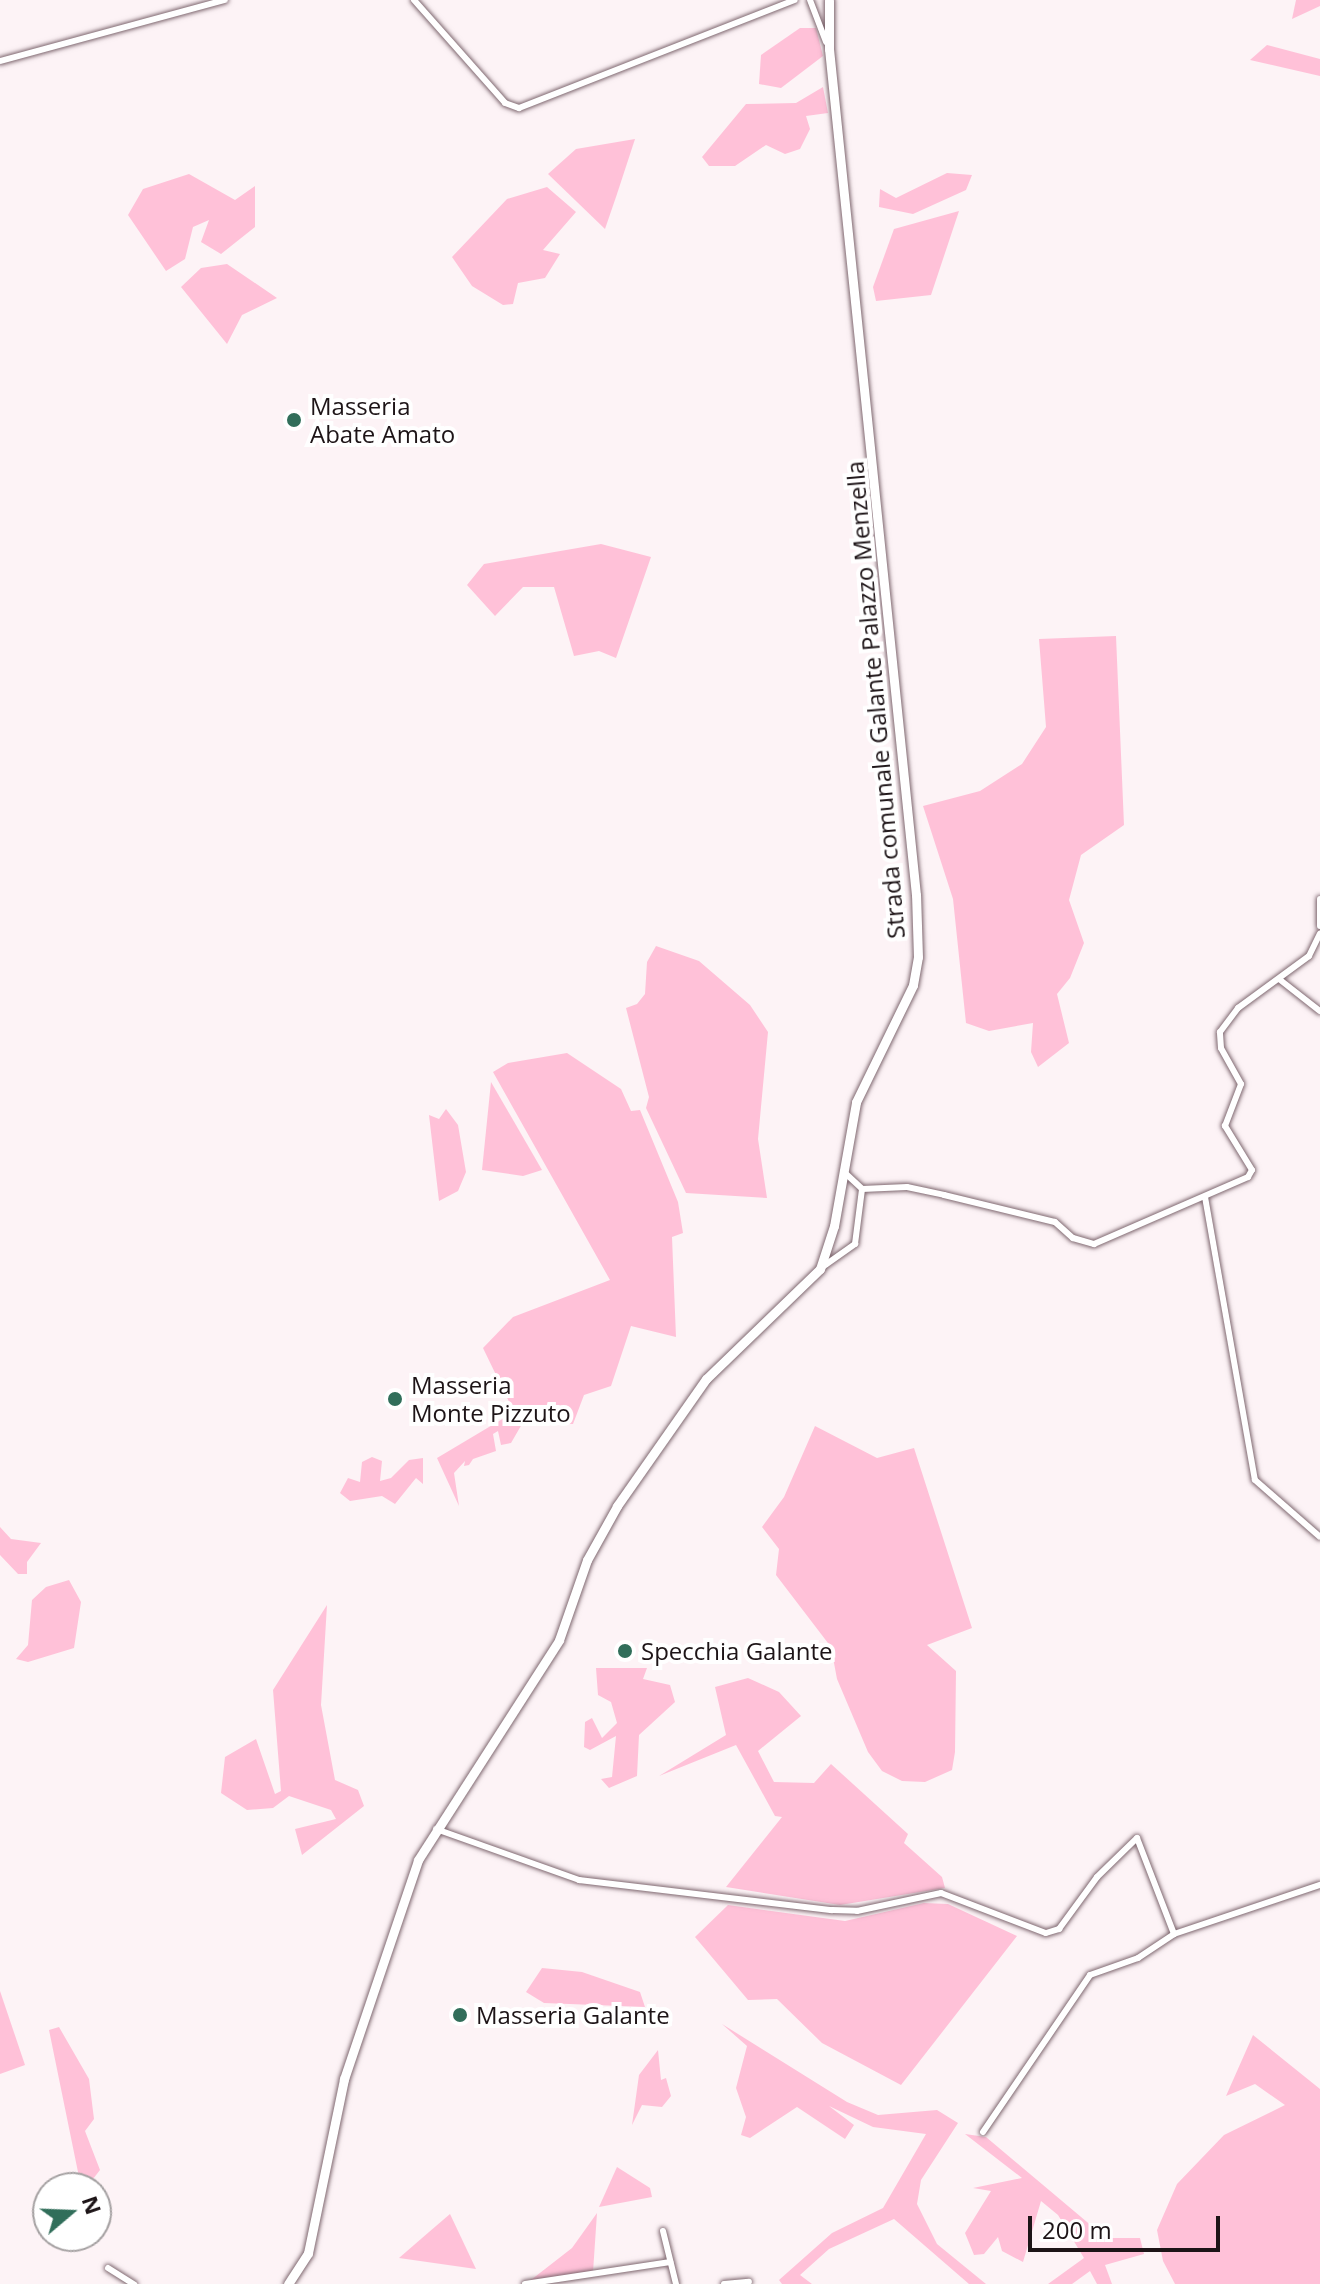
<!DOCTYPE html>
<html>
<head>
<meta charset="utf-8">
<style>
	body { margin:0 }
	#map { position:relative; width:1320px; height:2284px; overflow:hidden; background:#fdf3f6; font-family:"Open Sans",sans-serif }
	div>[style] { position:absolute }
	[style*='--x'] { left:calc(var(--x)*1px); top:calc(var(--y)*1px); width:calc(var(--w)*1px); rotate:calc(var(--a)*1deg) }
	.green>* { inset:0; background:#ffc1d8 }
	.roads { filter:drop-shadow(0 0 2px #7f6870) drop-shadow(0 0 2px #7f6870) }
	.street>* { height:6px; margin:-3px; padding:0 3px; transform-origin:3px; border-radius:3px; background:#fff }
	.secondary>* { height:9px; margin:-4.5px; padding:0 4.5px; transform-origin:4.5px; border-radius:4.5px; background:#fff }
	.dots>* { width:22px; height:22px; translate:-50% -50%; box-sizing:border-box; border:4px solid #fff; border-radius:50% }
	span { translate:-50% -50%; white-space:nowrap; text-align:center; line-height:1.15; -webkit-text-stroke:8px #fff; paint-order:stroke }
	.poi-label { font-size:24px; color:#1d1417 }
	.left { translate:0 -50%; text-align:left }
	.street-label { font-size:24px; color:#1d1417 }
	.north { position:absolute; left:32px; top:2172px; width:80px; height:80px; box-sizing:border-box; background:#fff; border:2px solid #a5a1a2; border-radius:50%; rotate:71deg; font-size:22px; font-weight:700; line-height:32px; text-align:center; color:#1d1417 }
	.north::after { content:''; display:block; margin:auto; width:28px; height:36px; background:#316e5a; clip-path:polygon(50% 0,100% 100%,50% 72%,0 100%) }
	.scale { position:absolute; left:1028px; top:2216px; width:192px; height:36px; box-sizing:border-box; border:4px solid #1d1417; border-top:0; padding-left:10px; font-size:24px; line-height:28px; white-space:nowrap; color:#1d1417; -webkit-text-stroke:6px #fff; paint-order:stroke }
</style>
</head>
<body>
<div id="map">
	<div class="green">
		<i style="clip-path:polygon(1296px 0,1320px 0,1320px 6px,1292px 19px)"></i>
		<i style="clip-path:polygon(800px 28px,816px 28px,823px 56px,781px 88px,759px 84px,761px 55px)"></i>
		<i style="clip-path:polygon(1267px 45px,1320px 59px,1320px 76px,1250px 60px)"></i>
		<i style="clip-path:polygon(823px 87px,828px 113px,806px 116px,810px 129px,800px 149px,785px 154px,766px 145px,735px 166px,709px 166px,702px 157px,746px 104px,796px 103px)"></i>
		<i style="clip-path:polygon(635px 139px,617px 194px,605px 229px,548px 174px,576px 149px)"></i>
		<i style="clip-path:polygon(947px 173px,972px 175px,966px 190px,913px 214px,879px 207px,880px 189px,896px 198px)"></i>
		<i style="clip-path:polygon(189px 174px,235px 200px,255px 186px,255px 227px,221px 254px,201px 242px,209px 220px,193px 227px,185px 259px,166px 271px,128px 215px,143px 189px)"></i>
		<i style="clip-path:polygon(547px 187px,576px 212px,543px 250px,560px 254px,545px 278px,518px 283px,513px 304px,503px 305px,472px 286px,452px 257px,507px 199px)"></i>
		<i style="clip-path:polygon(959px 211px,931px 295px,876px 301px,873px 287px,894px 229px)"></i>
		<i style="clip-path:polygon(227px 264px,277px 298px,242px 315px,227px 344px,181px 287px,201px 268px)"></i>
		<i style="clip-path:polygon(601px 544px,651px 557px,616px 658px,599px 651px,574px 656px,554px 587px,523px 587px,495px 616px,467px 585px,484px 564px)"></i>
		<i style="clip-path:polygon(1116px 636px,1124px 825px,1081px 855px,1069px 900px,1084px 943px,1070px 978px,1057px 994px,1069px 1043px,1038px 1067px,1031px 1052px,1033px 1023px,989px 1031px,966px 1023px,953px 899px,923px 806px,980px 791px,1022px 764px,1046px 727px,1039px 639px)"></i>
		<i style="clip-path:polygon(656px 946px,699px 961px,750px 1005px,768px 1032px,758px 1139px,767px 1198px,686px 1193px,646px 1108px,649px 1097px,626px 1008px,637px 1004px,645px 994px,647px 962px)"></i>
		<i style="clip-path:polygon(567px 1053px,621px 1089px,631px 1111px,640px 1110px,678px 1202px,683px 1233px,672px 1237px,676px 1337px,631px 1326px,611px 1386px,584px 1395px,573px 1424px,522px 1424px,511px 1443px,501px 1445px,498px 1431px,493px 1434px,496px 1451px,473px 1459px,469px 1465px,464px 1466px,465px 1461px,454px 1473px,459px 1506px,437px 1458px,514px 1412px,483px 1348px,513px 1317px,610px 1280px,493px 1072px,508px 1063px)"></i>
		<i style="clip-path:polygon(491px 1082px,542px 1170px,523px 1176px,482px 1170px)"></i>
		<i style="clip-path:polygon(446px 1109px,458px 1125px,466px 1172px,458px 1191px,439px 1201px,429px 1115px,439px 1119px)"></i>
		<i style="clip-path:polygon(815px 1426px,877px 1458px,914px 1448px,972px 1628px,927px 1645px,956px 1671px,955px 1752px,952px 1770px,925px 1782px,902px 1781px,882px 1771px,868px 1752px,837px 1679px,831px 1647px,776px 1575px,779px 1549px,762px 1527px,784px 1497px)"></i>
		<i style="clip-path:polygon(372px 1457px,382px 1461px,380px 1481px,391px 1478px,409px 1460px,423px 1458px,423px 1484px,416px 1478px,395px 1504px,382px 1496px,350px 1501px,340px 1493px,348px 1478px,360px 1482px,362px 1462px)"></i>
		<i style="clip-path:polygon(0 1527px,11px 1539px,41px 1543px,27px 1562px,27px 1574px,18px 1574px,0 1555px)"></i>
		<i style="clip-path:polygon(69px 1580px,81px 1602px,74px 1648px,28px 1662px,16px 1659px,28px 1645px,32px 1600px,46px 1587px)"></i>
		<i style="clip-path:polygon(327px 1605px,321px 1705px,335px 1780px,358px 1790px,364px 1806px,302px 1855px,295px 1829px,336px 1819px,331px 1810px,289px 1796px,273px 1808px,247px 1810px,221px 1793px,225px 1757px,256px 1739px,275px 1794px,281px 1791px,273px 1690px)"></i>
		<i style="clip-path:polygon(596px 1668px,647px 1668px,643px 1679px,670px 1685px,675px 1702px,639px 1735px,637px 1776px,609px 1788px,601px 1779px,612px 1777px,616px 1736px,590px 1750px,584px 1747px,585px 1722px,592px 1718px,602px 1738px,617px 1723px,611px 1702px,598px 1695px)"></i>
		<i style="clip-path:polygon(748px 1678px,779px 1692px,801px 1716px,758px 1751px,774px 1782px,814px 1783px,831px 1764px,908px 1834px,904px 1843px,942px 1877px,945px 1888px,840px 1905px,726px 1887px,782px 1817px,775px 1816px,736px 1745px,659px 1776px,726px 1735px,715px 1687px)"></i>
		<i style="clip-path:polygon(924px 1903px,948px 1904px,1017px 1936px,901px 2085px,822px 2043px,777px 1999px,748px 2000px,695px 1937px,728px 1905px,845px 1921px)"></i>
		<i style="clip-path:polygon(542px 1968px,582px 1972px,640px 1992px,645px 2007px,544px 2003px,526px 1992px)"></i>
		<i style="clip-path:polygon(0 1991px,25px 2065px,0 2074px)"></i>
		<i style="clip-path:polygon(722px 2024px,847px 2102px,878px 2115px,937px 2110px,958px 2123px,921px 2180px,917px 2204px,937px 2244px,986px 2284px,969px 2284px,894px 2219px,829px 2249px,800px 2275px,812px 2284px,782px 2284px,779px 2280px,832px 2233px,883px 2208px,926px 2134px,873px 2127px,829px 2106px,854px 2125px,845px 2139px,797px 2107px,750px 2138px,741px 2135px,746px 2117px,736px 2088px,747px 2046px)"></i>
		<i style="clip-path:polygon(59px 2027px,89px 2079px,94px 2119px,85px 2131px,100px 2170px,86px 2188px,72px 2188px,79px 2177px,49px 2030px)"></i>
		<i style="clip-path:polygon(1253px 2035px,1320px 2089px,1320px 2284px,1175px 2284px,1163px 2261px,1157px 2230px,1177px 2184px,1224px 2135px,1285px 2105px,1255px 2084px,1226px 2096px)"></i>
		<i style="clip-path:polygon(658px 2050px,661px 2080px,666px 2078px,671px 2096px,662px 2107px,642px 2105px,632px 2125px,639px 2075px)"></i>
		<i style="clip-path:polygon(965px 2134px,986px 2137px,1106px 2238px,1140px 2238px,1144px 2254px,1105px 2265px,1112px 2284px,1097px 2284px,1090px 2271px,1072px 2284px,1048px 2284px,1084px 2258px,1058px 2215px,1041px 2201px,1023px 2262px,1002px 2251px,998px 2237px,984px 2254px,974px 2255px,965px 2233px,991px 2191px,973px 2188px,1022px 2178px)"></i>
		<i style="clip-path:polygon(617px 2167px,650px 2188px,652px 2197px,599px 2207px)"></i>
		<i style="clip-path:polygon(597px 2213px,593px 2272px,527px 2283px,572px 2248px)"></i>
		<i style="clip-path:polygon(450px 2214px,476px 2269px,399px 2258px,429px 2232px)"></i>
	</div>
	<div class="roads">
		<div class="street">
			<i style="--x:414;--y:0;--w:137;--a:48.5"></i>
			<i style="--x:505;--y:103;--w:15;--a:20"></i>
			<i style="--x:519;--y:108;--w:296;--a:-21.4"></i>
			<i style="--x:810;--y:0;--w:45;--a:69.1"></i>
			<i style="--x:0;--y:61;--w:233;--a:-15.2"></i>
			<i style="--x:1320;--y:899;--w:27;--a:90"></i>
			<i style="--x:1279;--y:979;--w:52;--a:38"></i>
			<i style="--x:844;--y:1172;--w:25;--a:43"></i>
			<i style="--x:1205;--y:1197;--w:287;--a:80"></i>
			<i style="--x:1255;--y:1480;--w:86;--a:41.2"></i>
			<i style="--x:821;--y:1268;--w:42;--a:-35.2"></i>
			<i style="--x:855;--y:1244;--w:55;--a:-82.7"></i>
			<i style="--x:862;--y:1189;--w:45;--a:-2.5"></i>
			<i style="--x:907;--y:1187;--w:38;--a:12"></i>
			<i style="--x:944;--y:1195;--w:114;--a:13.7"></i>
			<i style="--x:1055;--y:1222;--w:24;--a:42"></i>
			<i style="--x:1073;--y:1238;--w:22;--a:16"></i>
			<i style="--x:1094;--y:1244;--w:168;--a:-23.5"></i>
			<i style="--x:1248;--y:1177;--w:8;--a:-60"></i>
			<i style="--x:1252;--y:1170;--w:52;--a:-121.5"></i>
			<i style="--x:1225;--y:1126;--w:45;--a:-69.1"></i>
			<i style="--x:1241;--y:1084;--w:41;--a:-119.1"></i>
			<i style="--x:1221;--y:1048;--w:16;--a:-94"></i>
			<i style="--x:1220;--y:1032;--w:30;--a:-53"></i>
			<i style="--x:1238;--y:1008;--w:88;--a:-36.2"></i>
			<i style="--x:1309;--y:956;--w:25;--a:-64"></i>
			<i style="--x:436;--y:1829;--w:152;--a:19.6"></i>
			<i style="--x:579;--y:1880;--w:255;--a:6.8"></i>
			<i style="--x:832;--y:1910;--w:25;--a:2"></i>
			<i style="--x:857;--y:1911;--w:86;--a:-12.1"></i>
			<i style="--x:941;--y:1893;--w:112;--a:20.9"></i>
			<i style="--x:1046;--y:1933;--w:14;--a:-17"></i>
			<i style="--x:1059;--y:1929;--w:64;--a:-53.8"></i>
			<i style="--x:1097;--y:1877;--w:56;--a:-44.3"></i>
			<i style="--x:1137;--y:1838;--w:103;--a:68.9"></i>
			<i style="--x:1174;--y:1934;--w:154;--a:-18.6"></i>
			<i style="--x:983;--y:2132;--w:190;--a:-55.7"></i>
			<i style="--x:1090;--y:1975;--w:51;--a:-19.5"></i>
			<i style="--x:1138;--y:1958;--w:43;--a:-33.7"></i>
			<i style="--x:663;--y:2231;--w:55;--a:76.2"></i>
			<i style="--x:108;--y:2268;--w:31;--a:32"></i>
			<i style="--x:525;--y:2284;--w:147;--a:-8.6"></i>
			<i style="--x:724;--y:2284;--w:25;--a:-5"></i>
		</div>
		<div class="secondary">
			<i style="--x:288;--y:2284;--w:37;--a:-57"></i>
			<i style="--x:308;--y:2253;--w:178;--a:-78.3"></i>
			<i style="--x:344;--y:2079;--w:231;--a:-71.3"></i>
			<i style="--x:418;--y:1860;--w:261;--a:-57.3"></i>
			<i style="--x:559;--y:1640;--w:85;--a:-70.7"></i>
			<i style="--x:587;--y:1560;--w:62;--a:-60.9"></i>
			<i style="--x:617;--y:1506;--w:155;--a:-55"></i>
			<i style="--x:706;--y:1379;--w:158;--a:-44"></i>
			<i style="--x:820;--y:1269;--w:45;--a:-72"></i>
			<i style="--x:834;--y:1226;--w:126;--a:-79.9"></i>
			<i style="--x:856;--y:1102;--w:130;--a:-64"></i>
			<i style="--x:913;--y:985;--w:28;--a:-80"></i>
			<i style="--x:918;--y:957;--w:62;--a:-91.8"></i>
			<i style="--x:916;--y:895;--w:850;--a:-95.87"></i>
			<i style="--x:829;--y:49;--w:49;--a:-90"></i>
		</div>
	</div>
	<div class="dots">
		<i style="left:294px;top:420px;background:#316e5a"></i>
		<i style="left:395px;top:1399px;background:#316e5a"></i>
		<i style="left:625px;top:1651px;background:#316e5a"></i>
		<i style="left:460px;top:2015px;background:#316e5a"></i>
	</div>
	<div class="poi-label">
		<span class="left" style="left:310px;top:420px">Masseria<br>Abate Amato</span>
		<span class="left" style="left:411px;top:1399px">Masseria<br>Monte Pizzuto</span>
		<span class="left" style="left:641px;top:1651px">Specchia Galante</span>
		<span class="left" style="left:476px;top:2015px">Masseria Galante</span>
	</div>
	<div class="street-label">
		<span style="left:875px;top:700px;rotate:-95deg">Strada comunale Galante Palazzo Menzella</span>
	</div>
	<div class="north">N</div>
	<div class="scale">200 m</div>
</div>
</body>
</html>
